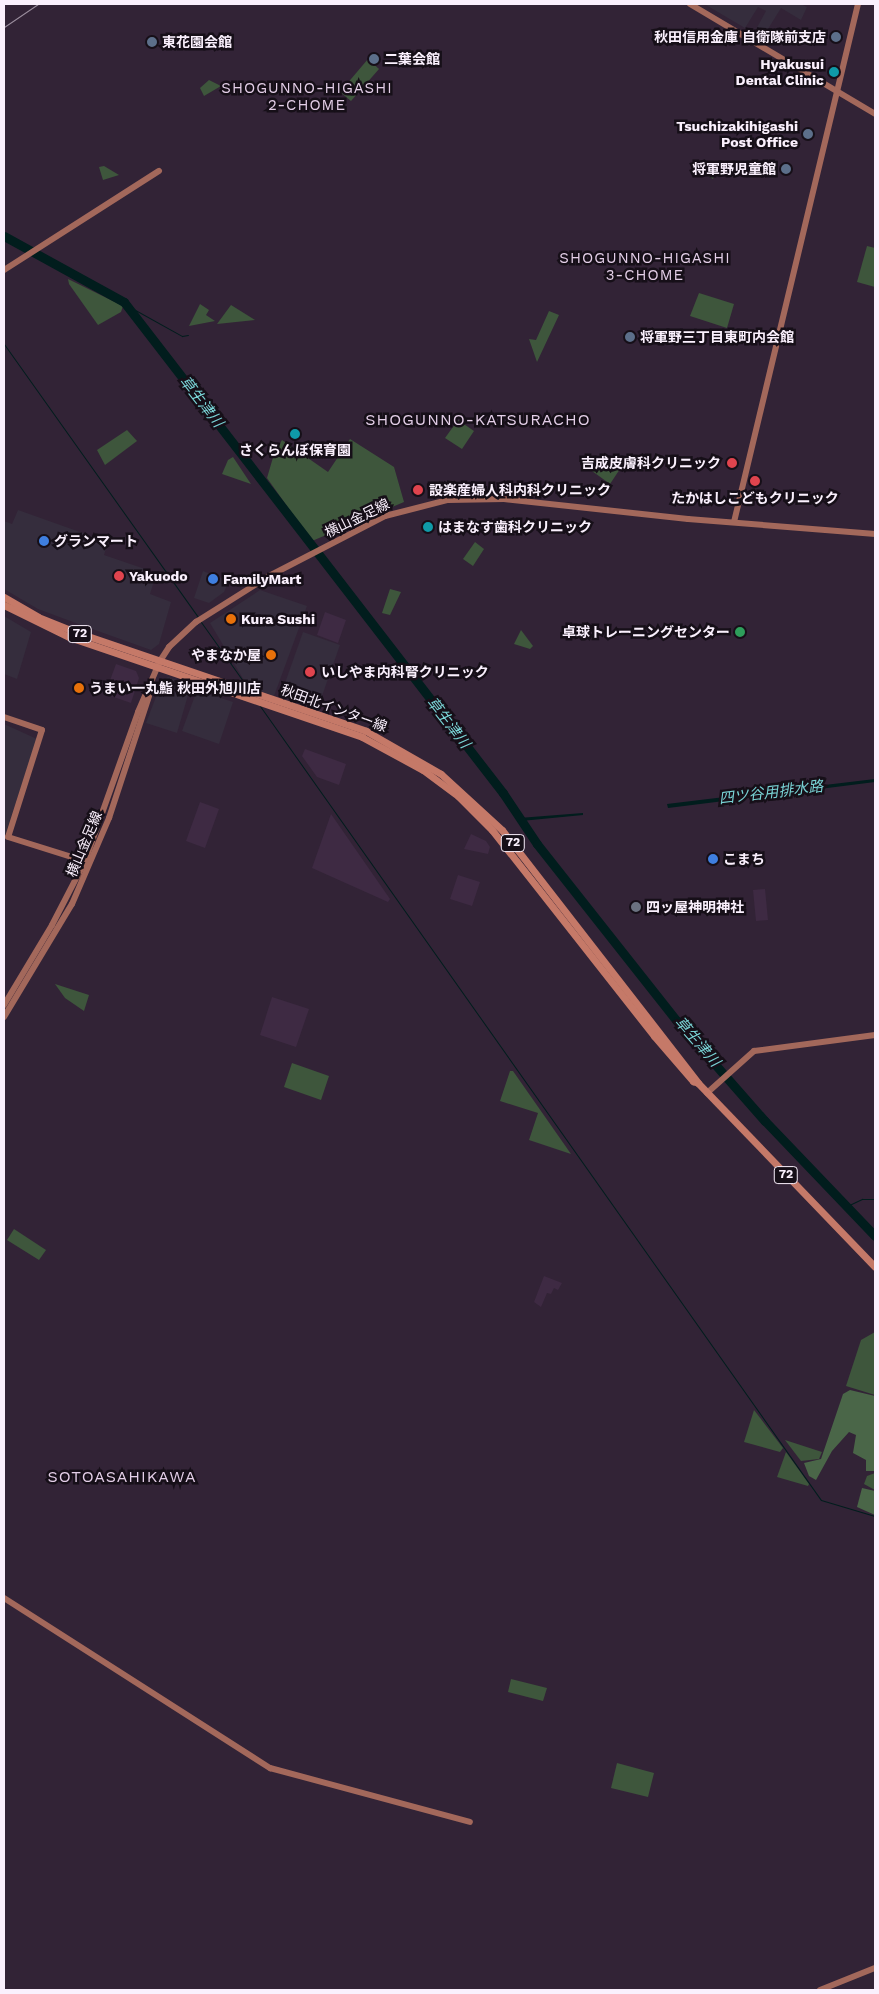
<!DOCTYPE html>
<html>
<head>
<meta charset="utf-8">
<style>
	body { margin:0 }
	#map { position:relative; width:879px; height:1994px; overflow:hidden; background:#322336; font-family:"Work Sans","Noto Sans JP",sans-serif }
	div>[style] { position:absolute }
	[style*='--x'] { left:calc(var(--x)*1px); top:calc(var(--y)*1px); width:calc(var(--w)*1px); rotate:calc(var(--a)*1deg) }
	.commercial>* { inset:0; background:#352d3d }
	.built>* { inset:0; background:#3e2a43 }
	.green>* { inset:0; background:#3e563c }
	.forest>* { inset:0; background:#4a6648 }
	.water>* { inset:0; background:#011d1d }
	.stream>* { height:1px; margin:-0.5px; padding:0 0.5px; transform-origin:0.5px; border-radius:0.5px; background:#011d1d }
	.river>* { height:9px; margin:-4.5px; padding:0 4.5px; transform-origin:4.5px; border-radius:4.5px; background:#011d1d }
	.secondary>* { height:6px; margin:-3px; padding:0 3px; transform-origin:3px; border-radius:3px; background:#a3685b }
	.primary>* { height:7px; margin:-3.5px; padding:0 3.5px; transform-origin:3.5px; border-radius:3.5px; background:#c57968 }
	.rail>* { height:1px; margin:-0.5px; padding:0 0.5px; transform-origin:0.5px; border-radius:0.5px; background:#9a8d9d }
	.dots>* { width:14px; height:14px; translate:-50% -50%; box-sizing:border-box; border:2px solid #160f18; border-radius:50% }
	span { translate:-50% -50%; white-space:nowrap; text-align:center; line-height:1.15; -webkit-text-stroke:5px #160f18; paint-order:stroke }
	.shield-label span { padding:1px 4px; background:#160f18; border:1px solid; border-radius:4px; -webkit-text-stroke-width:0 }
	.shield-label { font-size:12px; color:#faf0fd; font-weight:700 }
	.poi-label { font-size:14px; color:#faf0fd; font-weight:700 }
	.right { translate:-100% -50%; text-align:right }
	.left { translate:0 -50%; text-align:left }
	.street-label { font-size:14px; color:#faf0fd }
	.neighbourhood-label { font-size:15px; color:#e4cfe8; letter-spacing:1px }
	.water-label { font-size:15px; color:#79d3d5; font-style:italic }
	.quarter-label { font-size:16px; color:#e4cfe8; letter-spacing:1px }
	.frame { position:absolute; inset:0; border:5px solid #faf0fd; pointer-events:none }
</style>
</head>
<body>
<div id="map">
	<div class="commercial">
		<i style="clip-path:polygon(801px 4px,807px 7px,801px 20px,781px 8px,763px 37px,754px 33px,766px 11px,758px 7px,745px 28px,706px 5px)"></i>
		<i style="clip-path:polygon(18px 510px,108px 542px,104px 555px,145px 569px,143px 576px,154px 581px,150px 594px,171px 602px,159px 644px,151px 650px,81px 625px,38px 609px,4px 589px,4px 521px,12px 524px)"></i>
		<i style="clip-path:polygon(203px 571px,229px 581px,224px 592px,209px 603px,194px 598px)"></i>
		<i style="clip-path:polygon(260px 590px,307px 606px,274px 696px,248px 687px,210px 623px)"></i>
		<i style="clip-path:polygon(4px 616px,31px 632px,17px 679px,4px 674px)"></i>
		<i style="clip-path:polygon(303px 632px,340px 645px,322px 696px,285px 683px)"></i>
		<i style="clip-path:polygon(168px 677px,191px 685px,177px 733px,146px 723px,162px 681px)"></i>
		<i style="clip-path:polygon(197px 690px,233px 702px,219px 744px,182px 731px)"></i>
		<i style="clip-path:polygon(4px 724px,37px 739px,4px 838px)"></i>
	</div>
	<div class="built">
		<i style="clip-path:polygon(325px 612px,346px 620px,338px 643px,317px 635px)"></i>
		<i style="clip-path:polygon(116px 664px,136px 671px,139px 678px,131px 703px,105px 694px)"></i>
		<i style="clip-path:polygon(305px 749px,346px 764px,339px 785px,317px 777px,302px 756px)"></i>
		<i style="clip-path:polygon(200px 802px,219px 809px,205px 848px,186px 841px)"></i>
		<i style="clip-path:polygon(331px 814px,390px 899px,388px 902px,312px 868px)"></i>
		<i style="clip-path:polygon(471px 834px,486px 841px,490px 847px,488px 854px,464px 849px)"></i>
		<i style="clip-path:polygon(458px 875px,480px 882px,472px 906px,450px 899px)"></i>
		<i style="clip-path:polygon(765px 889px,768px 920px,756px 921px,753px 890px)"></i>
		<i style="clip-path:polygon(272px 997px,309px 1009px,296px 1047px,260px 1035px)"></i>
		<i style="clip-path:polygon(544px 1276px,562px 1283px,558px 1290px,554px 1288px,551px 1294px,547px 1293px,541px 1307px,534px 1302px)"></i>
	</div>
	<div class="green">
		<i style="clip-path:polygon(368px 59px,379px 69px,351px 101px,340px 92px)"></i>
		<i style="clip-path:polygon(209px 80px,221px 86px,204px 96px,200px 88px)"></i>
		<i style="clip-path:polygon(703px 164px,717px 169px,713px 179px,700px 171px)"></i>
		<i style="clip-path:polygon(104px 166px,119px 175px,103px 180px,99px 167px)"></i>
		<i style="clip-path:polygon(867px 246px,875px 248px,875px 287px,857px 282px)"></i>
		<i style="clip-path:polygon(68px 279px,123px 306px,121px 312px,98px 325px,69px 284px)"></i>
		<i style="clip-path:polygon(699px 293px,734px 304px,727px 328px,690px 316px)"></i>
		<i style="clip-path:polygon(200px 304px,209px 310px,206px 315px,215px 321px,189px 326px)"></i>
		<i style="clip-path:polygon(231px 305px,255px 320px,217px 324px)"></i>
		<i style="clip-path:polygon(549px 311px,559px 315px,537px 362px,529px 339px,536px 340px)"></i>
		<i style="clip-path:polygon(458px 420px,474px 431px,462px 449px,445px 438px)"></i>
		<i style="clip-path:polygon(127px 430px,137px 441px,105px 465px,97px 450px)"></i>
		<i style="clip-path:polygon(350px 439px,394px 467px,404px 502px,312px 541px,267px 478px,274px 454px,282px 440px,328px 472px)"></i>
		<i style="clip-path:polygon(603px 454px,622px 466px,610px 484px,592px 471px)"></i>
		<i style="clip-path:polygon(233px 457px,251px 484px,222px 474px,228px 460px)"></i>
		<i style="clip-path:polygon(475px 542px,484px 549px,473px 566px,463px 559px)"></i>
		<i style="clip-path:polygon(390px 589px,401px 592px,390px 615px,382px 613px)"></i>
		<i style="clip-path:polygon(521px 630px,533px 646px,530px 649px,514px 644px)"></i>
		<i style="clip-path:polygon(55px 984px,89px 995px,84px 1011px,65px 998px)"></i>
		<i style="clip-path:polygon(292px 1063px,329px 1076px,321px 1100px,284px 1087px)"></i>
		<i style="clip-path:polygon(510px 1071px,513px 1071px,571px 1154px,529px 1140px,538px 1113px,500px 1101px)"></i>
		<i style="clip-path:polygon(14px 1229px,46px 1250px,39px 1260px,7px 1240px)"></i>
		<i style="clip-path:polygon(875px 1332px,875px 1395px,846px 1386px,861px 1340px)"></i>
		<i style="clip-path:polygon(754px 1410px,783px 1448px,780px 1452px,744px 1442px)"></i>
		<i style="clip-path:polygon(785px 1440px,822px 1452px,819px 1459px,801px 1461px)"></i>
		<i style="clip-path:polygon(786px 1452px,809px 1484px,808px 1486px,777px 1477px)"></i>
		<i style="clip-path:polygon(875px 1473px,875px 1490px,864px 1484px,867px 1476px)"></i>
		<i style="clip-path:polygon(511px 1679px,547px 1688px,543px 1701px,508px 1692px)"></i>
		<i style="clip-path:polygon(617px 1763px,654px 1773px,648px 1797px,611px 1788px)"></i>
	</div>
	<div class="forest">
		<i style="clip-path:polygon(850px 1390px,875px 1396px,875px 1471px,866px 1471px,866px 1460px,853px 1453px,856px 1435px,849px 1432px,832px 1451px,816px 1480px,809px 1476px,804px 1463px,821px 1459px,843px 1394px)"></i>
		<i style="clip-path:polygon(862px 1488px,875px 1491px,875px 1515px,857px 1507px)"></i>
	</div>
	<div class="water">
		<i style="clip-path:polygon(875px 779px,875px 782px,668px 808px,667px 804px)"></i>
		<i style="clip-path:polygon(583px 813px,583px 815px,521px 821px,519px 818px)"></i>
	</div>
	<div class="stream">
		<i style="--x:128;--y:306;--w:62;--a:29.1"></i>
		<i style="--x:182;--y:336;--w:6;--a:-9"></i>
		<i style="--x:4;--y:344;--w:336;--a:54.6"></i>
		<i style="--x:201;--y:622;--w:81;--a:54.5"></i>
		<i style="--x:260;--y:706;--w:972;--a:54.76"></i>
		<i style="--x:821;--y:1500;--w:56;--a:16.5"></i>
		<i style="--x:847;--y:1206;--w:17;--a:-25"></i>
		<i style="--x:862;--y:1199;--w:13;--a:0"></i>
	</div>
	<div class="river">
		<i style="--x:4;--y:236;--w:137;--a:28.8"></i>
		<i style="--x:124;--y:302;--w:620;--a:52.34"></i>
		<i style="--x:503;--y:793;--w:61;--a:56.3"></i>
		<i style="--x:537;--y:844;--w:226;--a:51.7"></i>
		<i style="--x:677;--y:1021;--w:133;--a:48.7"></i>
		<i style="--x:765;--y:1121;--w:159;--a:46.3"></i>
	</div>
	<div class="secondary">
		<i style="--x:690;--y:4;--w:215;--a:30.7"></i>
		<i style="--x:4;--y:270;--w:184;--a:-32.6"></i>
		<i style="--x:734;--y:522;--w:533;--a:-76.54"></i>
		<i style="--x:4;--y:717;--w:40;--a:18.9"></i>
		<i style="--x:42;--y:730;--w:112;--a:107.6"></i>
		<i style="--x:8;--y:837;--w:84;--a:17.4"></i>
		<i style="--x:4;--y:1005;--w:93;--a:-59"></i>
		<i style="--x:52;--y:925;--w:72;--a:-62.7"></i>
		<i style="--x:85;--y:861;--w:158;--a:-70.4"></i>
		<i style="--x:138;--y:712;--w:56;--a:-66.7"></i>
		<i style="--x:160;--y:661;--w:17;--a:-57"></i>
		<i style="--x:169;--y:647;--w:37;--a:-43"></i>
		<i style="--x:196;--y:622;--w:86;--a:-32.2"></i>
		<i style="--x:269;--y:576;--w:131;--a:-27.3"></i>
		<i style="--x:385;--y:516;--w:65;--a:-14.3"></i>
		<i style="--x:448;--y:500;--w:56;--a:-1"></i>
		<i style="--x:504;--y:499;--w:185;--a:6.2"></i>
		<i style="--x:688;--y:519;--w:188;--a:4.6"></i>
		<i style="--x:4;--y:1017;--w:132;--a:-59"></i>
		<i style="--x:72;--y:904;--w:94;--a:-66.7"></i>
		<i style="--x:109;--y:818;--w:128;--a:-71.8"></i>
		<i style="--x:707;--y:1093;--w:63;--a:-41.8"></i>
		<i style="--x:754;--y:1051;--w:122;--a:-7.5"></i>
		<i style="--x:4;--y:1598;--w:316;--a:32.6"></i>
		<i style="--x:270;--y:1768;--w:207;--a:15.1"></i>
		<i style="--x:820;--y:1990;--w:59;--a:-21.8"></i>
	</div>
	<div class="primary">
		<i style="--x:4;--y:597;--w:39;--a:30"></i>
		<i style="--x:38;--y:617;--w:35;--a:22"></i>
		<i style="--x:70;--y:630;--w:313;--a:18.8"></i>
		<i style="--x:366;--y:731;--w:86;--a:29.8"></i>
		<i style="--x:441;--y:774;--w:83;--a:42.6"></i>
		<i style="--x:502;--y:830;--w:320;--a:52.2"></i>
		<i style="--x:698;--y:1083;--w:255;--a:46.1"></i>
		<i style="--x:4;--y:605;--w:72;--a:26.2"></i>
		<i style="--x:69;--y:637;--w:310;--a:18.8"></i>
		<i style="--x:362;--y:737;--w:69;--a:28.4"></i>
		<i style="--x:423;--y:770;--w:44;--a:36.6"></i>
		<i style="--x:458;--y:796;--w:48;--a:45"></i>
		<i style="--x:492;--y:830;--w:262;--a:51.8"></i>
		<i style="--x:654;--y:1036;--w:60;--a:49.1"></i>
		<i style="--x:693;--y:1081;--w:5;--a:22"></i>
	</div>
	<div class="rail">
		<i style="--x:4;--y:27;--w:41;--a:-34.1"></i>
	</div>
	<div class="dots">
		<i style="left:836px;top:37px;background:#5c6f8a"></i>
		<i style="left:152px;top:42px;background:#5c6f8a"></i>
		<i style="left:374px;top:59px;background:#5c6f8a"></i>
		<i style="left:834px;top:72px;background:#0f9aa8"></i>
		<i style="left:808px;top:134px;background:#5c6f8a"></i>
		<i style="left:786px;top:169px;background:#5c6f8a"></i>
		<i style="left:630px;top:337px;background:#5c6f8a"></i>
		<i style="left:295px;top:434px;background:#0f9aa8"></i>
		<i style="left:732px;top:463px;background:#e0444e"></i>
		<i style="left:755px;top:481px;background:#e0444e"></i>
		<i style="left:418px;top:490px;background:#e0444e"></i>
		<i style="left:428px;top:527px;background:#0f9aa8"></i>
		<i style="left:44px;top:541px;background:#3f7fe0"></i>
		<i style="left:119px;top:576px;background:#e0444e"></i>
		<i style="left:213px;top:579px;background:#3f7fe0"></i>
		<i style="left:231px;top:619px;background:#e8710a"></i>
		<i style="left:740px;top:632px;background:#2e9e5b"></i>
		<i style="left:271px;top:655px;background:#e8710a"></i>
		<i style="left:310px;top:672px;background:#e0444e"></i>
		<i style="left:79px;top:688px;background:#e8710a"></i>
		<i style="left:713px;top:859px;background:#3f7fe0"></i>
		<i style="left:636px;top:907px;background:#6b7280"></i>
	</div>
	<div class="shield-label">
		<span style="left:80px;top:634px">72</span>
		<span style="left:513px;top:843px">72</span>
		<span style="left:786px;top:1175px">72</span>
	</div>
	<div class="poi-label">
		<span class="right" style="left:826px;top:37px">秋田信用金庫 自衛隊前支店</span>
		<span class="left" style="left:162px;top:42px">東花園会館</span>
		<span class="left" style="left:384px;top:59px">二葉会館</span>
		<span class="right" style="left:824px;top:72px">Hyakusui<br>Dental Clinic</span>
		<span class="right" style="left:798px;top:134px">Tsuchizakihigashi<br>Post Office</span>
		<span class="right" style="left:776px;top:169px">将軍野児童館</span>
		<span class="left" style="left:640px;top:337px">将軍野三丁目東町内会館</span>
		<span style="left:295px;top:450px">さくらんぼ保育園</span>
		<span class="right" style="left:721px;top:463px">吉成皮膚科クリニック</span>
		<span class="left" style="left:429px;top:490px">設楽産婦人科内科クリニック</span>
		<span style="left:755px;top:498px">たかはしこどもクリニック</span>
		<span class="left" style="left:438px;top:527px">はまなす歯科クリニック</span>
		<span class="left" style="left:54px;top:541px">グランマート</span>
		<span class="left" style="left:129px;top:576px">Yakuodo</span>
		<span class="left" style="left:223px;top:579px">FamilyMart</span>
		<span class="left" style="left:241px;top:619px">Kura Sushi</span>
		<span class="right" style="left:730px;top:632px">卓球トレーニングセンター</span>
		<span class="right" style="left:261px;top:655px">やまなか屋</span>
		<span class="left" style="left:321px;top:672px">いしやま内科腎クリニック</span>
		<span class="left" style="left:89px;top:688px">うまい一丸鮨 秋田外旭川店</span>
		<span class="left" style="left:723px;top:859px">こまち</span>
		<span class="left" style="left:646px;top:907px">四ッ屋神明神社</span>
	</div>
	<div class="street-label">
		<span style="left:357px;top:518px;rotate:-26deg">横山金足線</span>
		<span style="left:334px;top:708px;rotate:20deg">秋田北インター線</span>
		<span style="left:84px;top:844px;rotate:-67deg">横山金足線</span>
	</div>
	<div class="neighbourhood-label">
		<span style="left:307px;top:97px">SHOGUNNO-HIGASHI<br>2-CHOME</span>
		<span style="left:645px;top:267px">SHOGUNNO-HIGASHI<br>3-CHOME</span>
	</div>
	<div class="water-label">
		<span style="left:201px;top:402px;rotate:52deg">草生津川</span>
		<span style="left:448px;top:723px;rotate:52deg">草生津川</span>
		<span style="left:771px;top:793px;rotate:-7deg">四ツ谷用排水路</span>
		<span style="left:697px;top:1042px;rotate:49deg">草生津川</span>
	</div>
	<div class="quarter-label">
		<span style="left:478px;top:420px">SHOGUNNO-KATSURACHO</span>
		<span style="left:122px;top:1477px">SOTOASAHIKAWA</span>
	</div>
	<div class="frame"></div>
</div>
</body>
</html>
